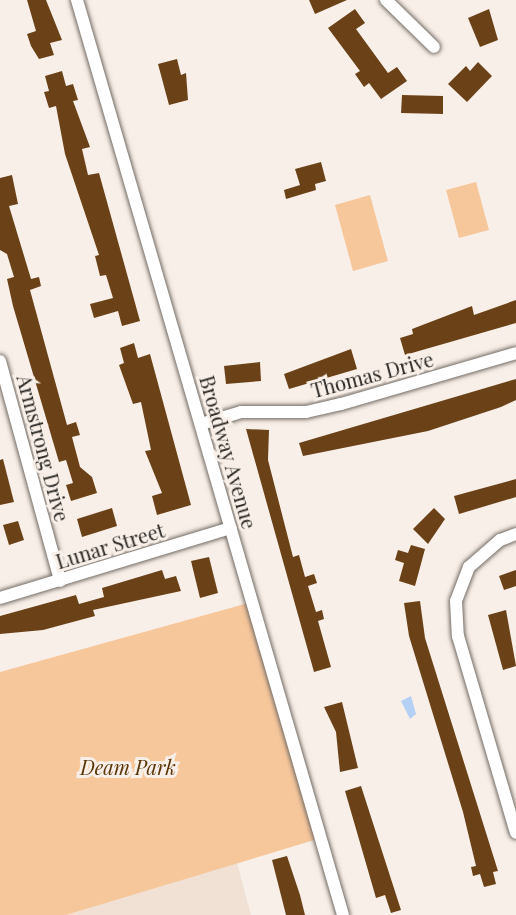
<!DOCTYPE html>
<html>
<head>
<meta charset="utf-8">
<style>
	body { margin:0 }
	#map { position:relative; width:516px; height:915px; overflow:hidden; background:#f8efe8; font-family:"Playfair Display",serif }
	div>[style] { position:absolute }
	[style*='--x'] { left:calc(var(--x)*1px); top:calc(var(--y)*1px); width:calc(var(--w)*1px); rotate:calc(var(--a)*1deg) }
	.built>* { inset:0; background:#f0e1d4 }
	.green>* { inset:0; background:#f7c79c }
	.water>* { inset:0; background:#b5d0f5 }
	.building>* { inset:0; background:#6b4218 }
	.roads { filter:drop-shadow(0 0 2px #736c65) drop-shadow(0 0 2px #736c65) }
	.minor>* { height:12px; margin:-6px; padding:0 6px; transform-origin:6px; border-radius:6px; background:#fff }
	span { translate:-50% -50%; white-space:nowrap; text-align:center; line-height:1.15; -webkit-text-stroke:6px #f8efe8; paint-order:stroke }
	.street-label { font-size:20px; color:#272421 }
	.park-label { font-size:20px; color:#5b3408; font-style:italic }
</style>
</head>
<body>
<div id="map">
	<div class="built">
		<i style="clip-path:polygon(237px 863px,251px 915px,66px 915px)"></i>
	</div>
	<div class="green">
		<i style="clip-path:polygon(476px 182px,489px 230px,459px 238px,446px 190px)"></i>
		<i style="clip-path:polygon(370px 195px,388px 261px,353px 271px,335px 205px)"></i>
		<i style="clip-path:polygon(252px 602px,321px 838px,66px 915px,0 915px,0 672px)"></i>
	</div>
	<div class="water">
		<i style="clip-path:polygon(411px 696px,416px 714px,410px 719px,401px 701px)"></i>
	</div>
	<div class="building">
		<i style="clip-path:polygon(27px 0,46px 0,62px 40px,50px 43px,54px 55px,39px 59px,31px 46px,27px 34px,36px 31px)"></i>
		<i style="clip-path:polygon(309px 0,347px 0,315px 14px)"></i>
		<i style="clip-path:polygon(355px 9px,365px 23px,356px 29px,388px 73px,397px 67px,407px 81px,381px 99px,369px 83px,364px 87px,355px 74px,360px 71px,328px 28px)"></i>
		<i style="clip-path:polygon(489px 9px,498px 40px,480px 47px,468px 18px)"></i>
		<i style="clip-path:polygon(177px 59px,181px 75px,186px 73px,188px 100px,169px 105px,158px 64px)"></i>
		<i style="clip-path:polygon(478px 62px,492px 76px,467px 102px,448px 84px,466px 66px,470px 71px)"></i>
		<i style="clip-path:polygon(62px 71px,66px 86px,73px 84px,78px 100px,73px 101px,90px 147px,82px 149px,88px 175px,99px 173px,140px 321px,122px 326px,118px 311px,94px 318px,90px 304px,113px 298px,106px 275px,100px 276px,95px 256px,99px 255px,65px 154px,56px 106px,49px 108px,44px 92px,49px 91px,45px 76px)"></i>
		<i style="clip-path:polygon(402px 95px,443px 96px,443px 114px,401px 113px)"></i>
		<i style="clip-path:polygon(321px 162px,326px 181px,315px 184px,316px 190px,286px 199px,284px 190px,300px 185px,295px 169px)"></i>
		<i style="clip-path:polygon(12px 175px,18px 204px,9px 206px,31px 279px,39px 277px,41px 286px,30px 290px,67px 425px,76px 422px,80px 435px,72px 437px,80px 467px,92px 477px,97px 493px,71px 501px,66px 485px,73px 483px,66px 460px,59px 462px,13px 306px,7px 279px,14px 277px,7px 254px,0 250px,0 178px)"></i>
		<i style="clip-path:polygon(516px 300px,516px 323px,405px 355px,400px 338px,413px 334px,412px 329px,472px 306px,474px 315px)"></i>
		<i style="clip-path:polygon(134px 343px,138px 358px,150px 354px,191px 505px,157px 515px,152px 496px,162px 493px,145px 451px,151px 450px,141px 402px,133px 404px,119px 365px,124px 363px,120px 348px)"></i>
		<i style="clip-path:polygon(351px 349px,357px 369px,289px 389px,284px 374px)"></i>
		<i style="clip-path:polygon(260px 362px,261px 381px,226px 384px,224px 366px)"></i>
		<i style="clip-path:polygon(516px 379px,516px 400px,501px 407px,428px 431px,303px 456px,299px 443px)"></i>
		<i style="clip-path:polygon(246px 429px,269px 430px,268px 460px,293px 557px,299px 555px,305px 577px,314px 574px,317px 583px,308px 586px,316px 612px,322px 610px,324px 619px,318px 621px,331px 667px,314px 672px)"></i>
		<i style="clip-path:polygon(3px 459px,14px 502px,0 505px,0 460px)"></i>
		<i style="clip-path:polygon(516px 479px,516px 497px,459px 514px,454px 496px)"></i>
		<i style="clip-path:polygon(112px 508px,117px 526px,82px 537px,77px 519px)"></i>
		<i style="clip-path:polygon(434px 508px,445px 519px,428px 544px,413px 529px)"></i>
		<i style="clip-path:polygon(18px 521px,24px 540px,9px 545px,3px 525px)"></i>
		<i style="clip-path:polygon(411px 545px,425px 549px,415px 586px,399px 581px,404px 563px,395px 560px,398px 550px,408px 553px)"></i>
		<i style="clip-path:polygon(209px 557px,218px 593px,200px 598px,191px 561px)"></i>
		<i style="clip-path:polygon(162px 570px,165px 579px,176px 576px,181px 591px,93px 610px,95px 616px,43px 630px,0 634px,0 616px,76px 595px,79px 604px,104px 597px,102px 588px)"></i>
		<i style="clip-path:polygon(516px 570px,516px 586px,504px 590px,499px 576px)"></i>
		<i style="clip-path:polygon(420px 601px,425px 638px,498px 871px,493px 872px,496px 884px,484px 887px,480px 874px,473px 876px,471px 867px,476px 866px,463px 812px,409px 636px,404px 603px)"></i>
		<i style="clip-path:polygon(506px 610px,516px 666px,503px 670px,488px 615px)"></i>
		<i style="clip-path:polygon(342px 702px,358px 768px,340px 772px,336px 732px,324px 707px)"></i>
		<i style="clip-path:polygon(361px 786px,401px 910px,391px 913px,385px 895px,376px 898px,345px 791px)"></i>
		<i style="clip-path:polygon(287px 856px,300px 895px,305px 915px,286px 915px,272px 860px)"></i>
	</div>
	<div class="roads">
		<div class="minor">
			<i style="--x:77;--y:0;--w:953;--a:73.79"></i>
			<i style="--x:386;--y:0;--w:67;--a:44.4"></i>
			<i style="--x:0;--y:361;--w:228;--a:74.7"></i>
			<i style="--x:201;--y:424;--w:42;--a:-16.7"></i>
			<i style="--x:241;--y:412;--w:65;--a:0"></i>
			<i style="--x:306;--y:412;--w:36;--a:-13"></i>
			<i style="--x:341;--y:404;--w:182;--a:-16.2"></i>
			<i style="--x:516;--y:534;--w:17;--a:159"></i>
			<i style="--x:500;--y:540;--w:41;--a:138.9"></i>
			<i style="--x:469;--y:567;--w:36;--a:111"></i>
			<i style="--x:456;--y:601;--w:35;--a:87"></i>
			<i style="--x:458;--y:636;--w:205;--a:73.6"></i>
			<i style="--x:0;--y:598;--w:241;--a:-16.9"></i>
		</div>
	</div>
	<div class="street-label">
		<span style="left:372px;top:374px;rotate:-15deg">Thomas Drive</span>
		<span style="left:44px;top:448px;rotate:75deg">Armstrong Drive</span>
		<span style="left:229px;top:452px;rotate:74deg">Broadway Avenue</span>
		<span style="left:110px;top:545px;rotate:-17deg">Lunar Street</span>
	</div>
	<div class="park-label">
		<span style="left:128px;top:766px">Deam Park</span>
	</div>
</div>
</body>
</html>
